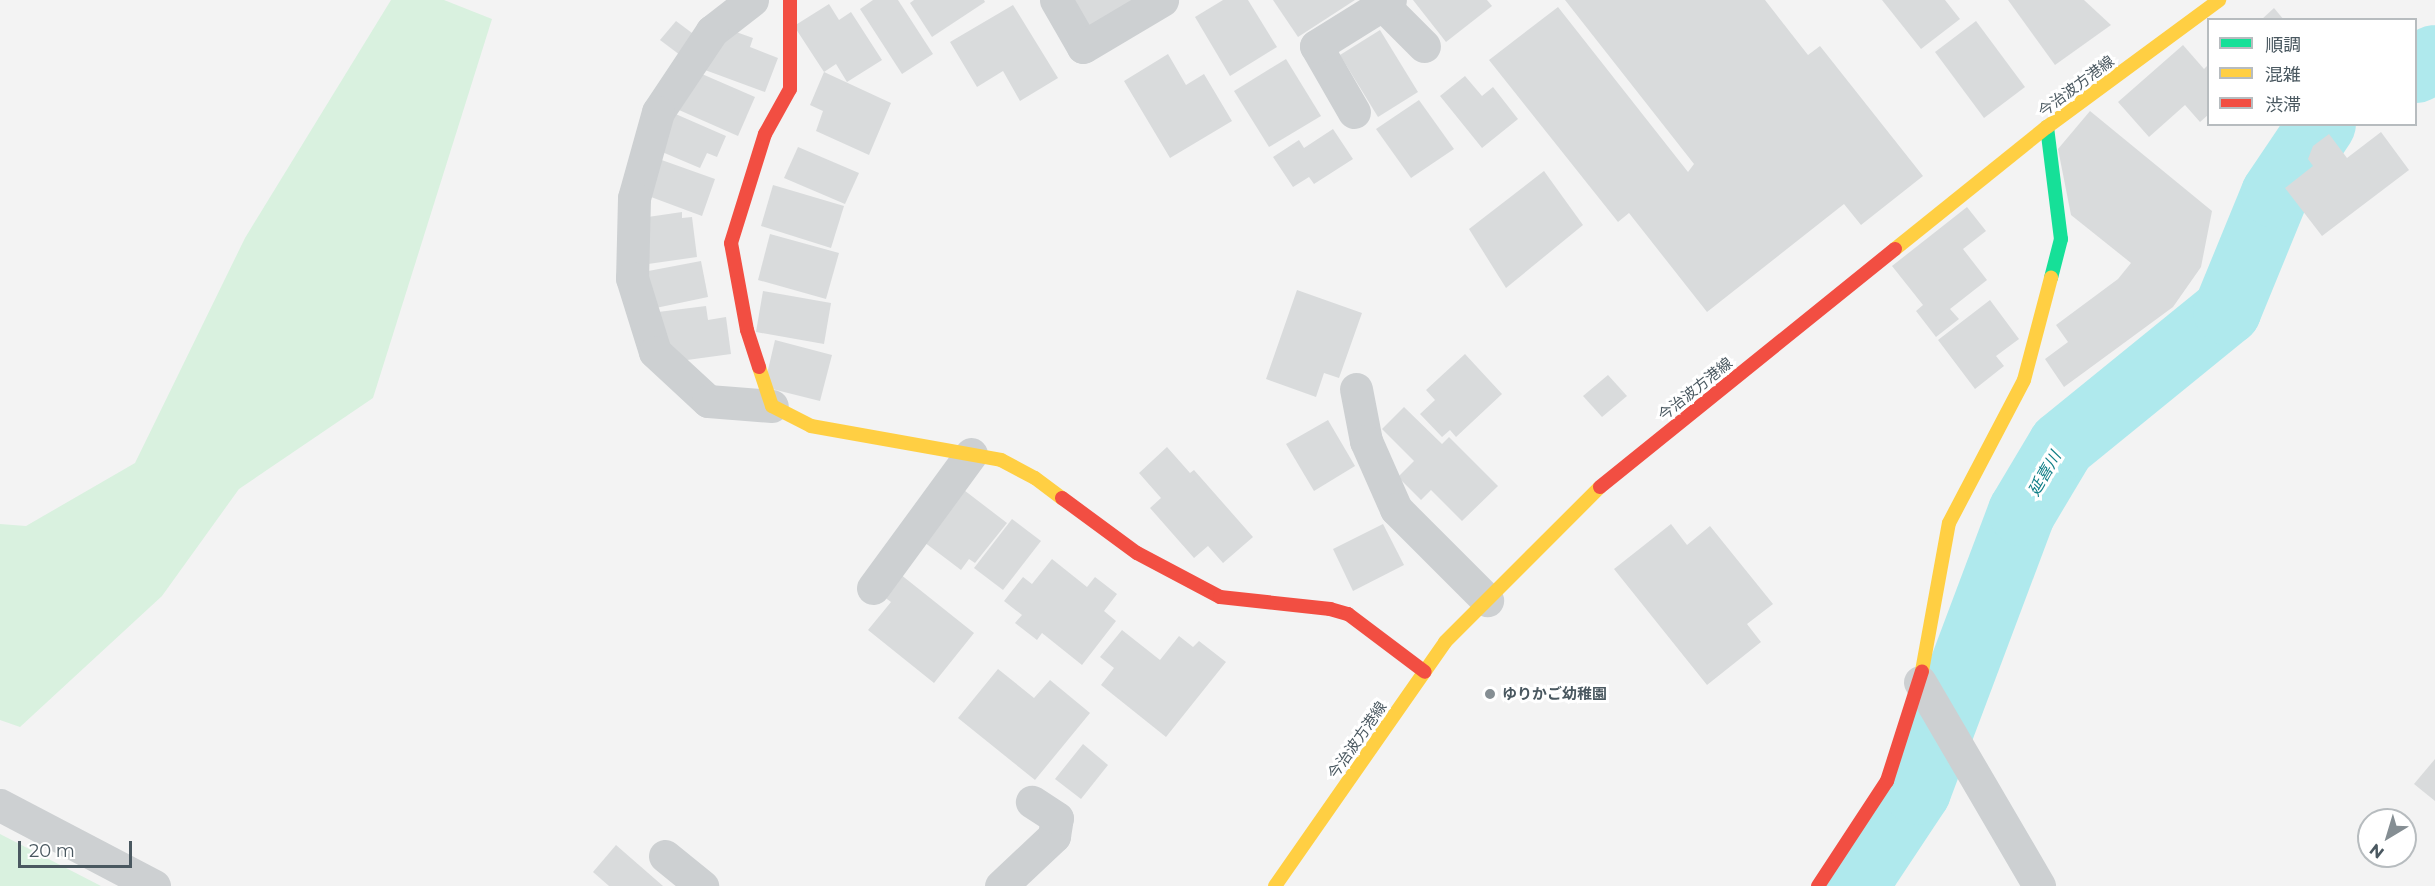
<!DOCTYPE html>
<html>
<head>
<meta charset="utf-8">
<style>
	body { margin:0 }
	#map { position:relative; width:2435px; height:886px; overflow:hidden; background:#f3f3f3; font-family:Montserrat,"Noto Sans JP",sans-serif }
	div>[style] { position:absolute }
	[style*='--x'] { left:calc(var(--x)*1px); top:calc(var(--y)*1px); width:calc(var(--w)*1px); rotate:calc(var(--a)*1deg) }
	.green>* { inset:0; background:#d9f1df }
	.river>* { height:68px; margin:-34px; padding:0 34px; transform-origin:34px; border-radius:34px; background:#afe9ed }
	.building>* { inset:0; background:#d9dbdc }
	.street>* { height:33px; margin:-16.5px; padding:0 16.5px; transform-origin:16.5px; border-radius:16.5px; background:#cdd0d2 }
	.fast>* { height:14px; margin:-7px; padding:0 7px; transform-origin:7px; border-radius:7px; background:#16e098 }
	.slow>* { height:14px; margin:-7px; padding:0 7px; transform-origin:7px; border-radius:7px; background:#ffcf43 }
	.jam>* { height:14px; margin:-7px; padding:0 7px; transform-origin:7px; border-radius:7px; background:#f24e42 }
	.dots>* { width:16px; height:16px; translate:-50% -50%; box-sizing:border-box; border:3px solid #fff; border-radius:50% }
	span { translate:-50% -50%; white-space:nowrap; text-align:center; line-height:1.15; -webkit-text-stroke:6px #fff; paint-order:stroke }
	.street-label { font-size:15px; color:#4a5860 }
	.poi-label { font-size:15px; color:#4a5860; font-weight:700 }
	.left { translate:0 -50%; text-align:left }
	.water-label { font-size:16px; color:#107e86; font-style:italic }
	.legend { position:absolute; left:2207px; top:18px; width:210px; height:108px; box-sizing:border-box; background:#fff; border:2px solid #b7bcbf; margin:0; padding:8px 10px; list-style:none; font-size:18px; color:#4a5860 }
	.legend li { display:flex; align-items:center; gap:12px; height:30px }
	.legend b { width:30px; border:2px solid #b7bcbf }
	.north { position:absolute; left:2357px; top:808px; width:60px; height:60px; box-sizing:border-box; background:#fff; border:2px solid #b7bcbf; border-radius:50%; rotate:218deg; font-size:16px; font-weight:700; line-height:24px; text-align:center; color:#4a5860 }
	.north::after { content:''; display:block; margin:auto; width:21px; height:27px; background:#858e93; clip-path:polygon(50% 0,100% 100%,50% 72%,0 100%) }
	.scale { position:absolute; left:18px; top:841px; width:114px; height:27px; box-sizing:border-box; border:3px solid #4a5860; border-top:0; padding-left:8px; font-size:18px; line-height:21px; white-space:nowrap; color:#4a5860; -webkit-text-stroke:4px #fff; paint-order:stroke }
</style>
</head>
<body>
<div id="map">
	<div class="green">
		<i style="clip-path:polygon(391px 0,444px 0,492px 19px,373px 398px,239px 489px,162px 596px,20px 727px,0 720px,0 524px,26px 526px,135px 463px,245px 238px)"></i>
		<i style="clip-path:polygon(0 834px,101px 886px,0 886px)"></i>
	</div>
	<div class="river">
		<i style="--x:2416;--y:69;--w:21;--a:-28"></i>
		<i style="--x:1854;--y:886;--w:114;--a:-56.4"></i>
		<i style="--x:1917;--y:791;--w:298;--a:-69.4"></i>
		<i style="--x:2022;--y:512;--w:78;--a:-59.2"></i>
		<i style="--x:2062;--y:445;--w:213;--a:-39.1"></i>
		<i style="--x:2227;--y:311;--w:126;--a:-67.7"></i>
		<i style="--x:2275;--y:194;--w:84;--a:-56.1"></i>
	</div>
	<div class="building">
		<i style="clip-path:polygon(873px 0,898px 0,933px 54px,902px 74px,860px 9px)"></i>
		<i style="clip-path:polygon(914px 0,984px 0,985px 2px,932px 37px,910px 3px)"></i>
		<i style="clip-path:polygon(1069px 0,1137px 0,1088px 30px)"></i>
		<i style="clip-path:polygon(1223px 0,1248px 0,1277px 47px,1230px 76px,1195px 17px)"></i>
		<i style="clip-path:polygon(1273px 0,1355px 0,1298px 37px)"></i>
		<i style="clip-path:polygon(1413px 0,1487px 0,1492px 6px,1446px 42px)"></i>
		<i style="clip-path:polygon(1565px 0,1765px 0,1808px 55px,1820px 46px,1923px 176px,1861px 225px,1844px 204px,1707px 312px,1629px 213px,1618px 222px,1489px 60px,1558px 7px,1688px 172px,1694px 164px)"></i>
		<i style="clip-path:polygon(1882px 0,1945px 0,1960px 19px,1921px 49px)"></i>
		<i style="clip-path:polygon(2008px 0,2084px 0,2111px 25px,2055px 65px)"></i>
		<i style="clip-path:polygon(829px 4px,839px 20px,851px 12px,882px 60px,847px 82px,836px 64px,824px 72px,794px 26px)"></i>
		<i style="clip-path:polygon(1013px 5px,1058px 78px,1020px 101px,1003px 71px,977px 87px,950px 42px)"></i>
		<i style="clip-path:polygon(2274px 8px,2284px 20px,2261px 20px)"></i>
		<i style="clip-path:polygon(676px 21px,696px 36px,680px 55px,660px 40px)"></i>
		<i style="clip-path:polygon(1976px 21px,2025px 87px,1984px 118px,1935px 52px)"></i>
		<i style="clip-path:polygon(722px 27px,753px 38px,750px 47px,778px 58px,765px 92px,705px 70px)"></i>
		<i style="clip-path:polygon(1380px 30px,1418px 92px,1378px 117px,1340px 55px)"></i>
		<i style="clip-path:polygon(2183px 45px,2204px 69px,2208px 65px,2208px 115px,2200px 122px,2185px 105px,2149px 137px,2118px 102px)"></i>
		<i style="clip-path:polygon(1168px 54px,1186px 85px,1204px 74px,1232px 121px,1170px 158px,1124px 81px)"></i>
		<i style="clip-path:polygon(1286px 59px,1321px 116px,1269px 147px,1234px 91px)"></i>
		<i style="clip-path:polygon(695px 71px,755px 97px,738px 136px,679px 110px)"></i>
		<i style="clip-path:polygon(824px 72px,891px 103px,869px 155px,816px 131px,823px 111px,810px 105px)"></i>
		<i style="clip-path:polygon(1465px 76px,1482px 96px,1493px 87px,1518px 119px,1482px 148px,1440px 96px)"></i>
		<i style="clip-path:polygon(1419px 100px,1454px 149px,1411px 178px,1376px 129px)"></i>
		<i style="clip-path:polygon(2090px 111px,2212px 211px,2201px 267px,2173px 307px,2064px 387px,2045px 359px,2068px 342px,2056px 325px,2118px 279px,2131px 263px,2071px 215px,2058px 149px)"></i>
		<i style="clip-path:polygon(671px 112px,726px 136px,717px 157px,707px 153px,700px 168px,655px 149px)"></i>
		<i style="clip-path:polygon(1333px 129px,1353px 159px,1314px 184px,1309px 177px,1293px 187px,1273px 157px,1299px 140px,1304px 148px)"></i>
		<i style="clip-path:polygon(2381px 132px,2409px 170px,2322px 236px,2285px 188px,2313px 166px,2308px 159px,2313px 146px,2329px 134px,2347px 158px)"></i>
		<i style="clip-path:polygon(798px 147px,859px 173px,845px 204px,784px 178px)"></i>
		<i style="clip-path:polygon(656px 158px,715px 179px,702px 216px,643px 194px)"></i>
		<i style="clip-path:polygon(1544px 171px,1583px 225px,1506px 288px,1469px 229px)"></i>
		<i style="clip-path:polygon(773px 185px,844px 206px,831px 248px,761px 226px)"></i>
		<i style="clip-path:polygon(1967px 207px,1986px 231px,1963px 249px,1987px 280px,1950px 309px,1959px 319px,1936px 337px,1916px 311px,1923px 305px,1892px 266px)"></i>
		<i style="clip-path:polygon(682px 212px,682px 218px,692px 217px,697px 257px,648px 264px,641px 218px)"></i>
		<i style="clip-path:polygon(770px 234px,839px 253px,826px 299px,758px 280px)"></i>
		<i style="clip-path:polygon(701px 261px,708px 297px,651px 309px,643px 272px)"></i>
		<i style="clip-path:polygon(1297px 290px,1362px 313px,1339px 378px,1324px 373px,1316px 397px,1266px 379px)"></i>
		<i style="clip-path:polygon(763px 291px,831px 303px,824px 344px,756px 332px)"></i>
		<i style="clip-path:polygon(1990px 300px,2019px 339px,1996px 356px,2004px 366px,1975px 389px,1938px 340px)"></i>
		<i style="clip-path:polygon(706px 306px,708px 320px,726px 317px,731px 354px,665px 363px,658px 312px)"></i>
		<i style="clip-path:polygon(775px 340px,832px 355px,820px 401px,764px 387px)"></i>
		<i style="clip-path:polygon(1465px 354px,1502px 394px,1456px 437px,1450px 430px,1442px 437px,1420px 414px,1435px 400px,1426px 390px)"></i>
		<i style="clip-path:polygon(1608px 375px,1627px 396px,1602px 417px,1583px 396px)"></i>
		<i style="clip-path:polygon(1404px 407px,1442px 444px,1449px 437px,1498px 486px,1462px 521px,1431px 490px,1421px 500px,1398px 477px,1414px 461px,1382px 429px)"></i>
		<i style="clip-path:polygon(1328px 420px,1355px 466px,1314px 491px,1286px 444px)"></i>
		<i style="clip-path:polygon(1167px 447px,1190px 473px,1194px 470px,1253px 537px,1223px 563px,1208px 546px,1194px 558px,1150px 508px,1161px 498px,1139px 473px)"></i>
		<i style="clip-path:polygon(960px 487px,1007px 523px,975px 563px,969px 559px,961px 570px,920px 539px)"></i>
		<i style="clip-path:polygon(1012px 519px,1041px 541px,1003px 590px,974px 568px)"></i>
		<i style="clip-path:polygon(1383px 524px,1404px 565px,1353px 591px,1333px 549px)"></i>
		<i style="clip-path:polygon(1671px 524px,1687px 545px,1710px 526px,1773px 604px,1747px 624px,1761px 642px,1707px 685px,1614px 569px)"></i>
		<i style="clip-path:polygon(1052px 559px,1087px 587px,1095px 577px,1117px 594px,1104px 611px,1116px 621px,1082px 665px,1042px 633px,1037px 640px,1015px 623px,1022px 615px,1004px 601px,1023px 577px,1032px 584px)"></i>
		<i style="clip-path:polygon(900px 574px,974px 633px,934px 683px,868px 630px,891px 602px,883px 596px)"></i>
		<i style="clip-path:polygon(1122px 630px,1160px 660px,1179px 636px,1193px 647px,1199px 641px,1226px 662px,1166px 737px,1101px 685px,1114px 668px,1100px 657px)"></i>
		<i style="clip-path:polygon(998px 669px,1034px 698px,1050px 680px,1090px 713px,1035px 780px,958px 718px)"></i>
		<i style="clip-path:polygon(1083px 744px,1108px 765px,1081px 799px,1055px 779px)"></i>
		<i style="clip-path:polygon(2435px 759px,2435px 801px,2414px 784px)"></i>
		<i style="clip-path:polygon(616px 845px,663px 886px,609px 886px,593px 872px)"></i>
	</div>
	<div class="street">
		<i style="--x:752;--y:0;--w:51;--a:142.2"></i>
		<i style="--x:712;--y:31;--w:97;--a:123.7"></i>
		<i style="--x:658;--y:112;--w:89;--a:105.6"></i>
		<i style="--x:634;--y:198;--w:80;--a:91.4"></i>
		<i style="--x:632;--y:278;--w:77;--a:72.7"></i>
		<i style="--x:655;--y:352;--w:72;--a:42.8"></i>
		<i style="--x:708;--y:401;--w:64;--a:4.5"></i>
		<i style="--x:1056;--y:0;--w:54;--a:60.1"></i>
		<i style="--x:1083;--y:47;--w:92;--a:-30.7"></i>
		<i style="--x:1378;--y:0;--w:65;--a:45"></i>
		<i style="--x:1354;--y:112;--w:76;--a:-119.9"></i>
		<i style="--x:1316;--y:46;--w:87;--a:-31.9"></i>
		<i style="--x:1356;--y:389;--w:53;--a:79.1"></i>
		<i style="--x:1366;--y:441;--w:74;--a:66.2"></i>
		<i style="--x:1396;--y:509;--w:129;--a:45"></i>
		<i style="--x:873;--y:588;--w:166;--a:-53.8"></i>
		<i style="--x:1920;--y:682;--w:236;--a:59.7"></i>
		<i style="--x:0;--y:805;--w:174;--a:27.7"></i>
		<i style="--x:665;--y:856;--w:48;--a:39"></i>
		<i style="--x:1001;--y:886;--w:73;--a:-43.3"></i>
		<i style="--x:1054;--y:836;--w:18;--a:-81"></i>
		<i style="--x:1057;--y:818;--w:30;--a:-147"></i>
	</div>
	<div class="fast">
		<i style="--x:2047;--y:127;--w:113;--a:82.9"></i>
		<i style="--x:2061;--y:239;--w:40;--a:104.4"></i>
	</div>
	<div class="slow">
		<i style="--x:1895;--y:249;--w:195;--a:-38.8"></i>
		<i style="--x:2047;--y:127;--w:214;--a:-36.4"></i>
		<i style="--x:759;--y:367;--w:41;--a:71.6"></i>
		<i style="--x:772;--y:406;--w:44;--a:27.1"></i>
		<i style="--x:811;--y:426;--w:193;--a:10.1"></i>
		<i style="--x:1001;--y:460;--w:38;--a:28"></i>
		<i style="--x:1035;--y:478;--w:34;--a:37"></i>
		<i style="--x:1922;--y:671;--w:150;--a:-79.7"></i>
		<i style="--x:1949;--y:523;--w:161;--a:-62.3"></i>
		<i style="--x:2024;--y:380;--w:106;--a:-75.2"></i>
		<i style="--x:1275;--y:886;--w:297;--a:-55.1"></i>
		<i style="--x:1445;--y:642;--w:219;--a:-45"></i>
	</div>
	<div class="jam">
		<i style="--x:759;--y:367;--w:39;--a:-108"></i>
		<i style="--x:747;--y:330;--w:88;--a:-100.4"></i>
		<i style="--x:731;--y:243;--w:114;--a:-72.7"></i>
		<i style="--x:765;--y:134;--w:51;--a:-60.9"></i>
		<i style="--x:790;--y:89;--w:89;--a:-90"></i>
		<i style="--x:1600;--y:487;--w:379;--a:-38.9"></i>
		<i style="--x:1062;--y:498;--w:93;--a:36.3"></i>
		<i style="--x:1137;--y:553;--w:94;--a:27.9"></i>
		<i style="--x:1220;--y:597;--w:111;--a:6.2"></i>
		<i style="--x:1330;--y:609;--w:19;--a:16"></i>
		<i style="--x:1348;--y:614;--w:96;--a:37"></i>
		<i style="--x:1818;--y:886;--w:126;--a:-56.7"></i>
		<i style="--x:1887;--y:781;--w:115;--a:-72.3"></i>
	</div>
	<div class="dots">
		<i style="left:1490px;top:694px;background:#858e93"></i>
	</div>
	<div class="street-label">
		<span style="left:2076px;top:86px;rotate:-37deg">今治波方港線</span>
		<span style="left:1695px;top:389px;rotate:-39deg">今治波方港線</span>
		<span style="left:1357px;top:740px;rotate:-55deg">今治波方港線</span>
	</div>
	<div class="poi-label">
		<span class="left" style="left:1502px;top:694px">ゆりかご幼稚園</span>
	</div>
	<div class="water-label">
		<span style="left:2045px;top:474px;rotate:-60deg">延喜川</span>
	</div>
	<ul class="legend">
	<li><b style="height:8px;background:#16e098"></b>順調</li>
	<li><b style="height:8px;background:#ffcf43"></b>混雑</li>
	<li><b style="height:8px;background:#f24e42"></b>渋滞</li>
	</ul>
	<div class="north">N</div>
	<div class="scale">20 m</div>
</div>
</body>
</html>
